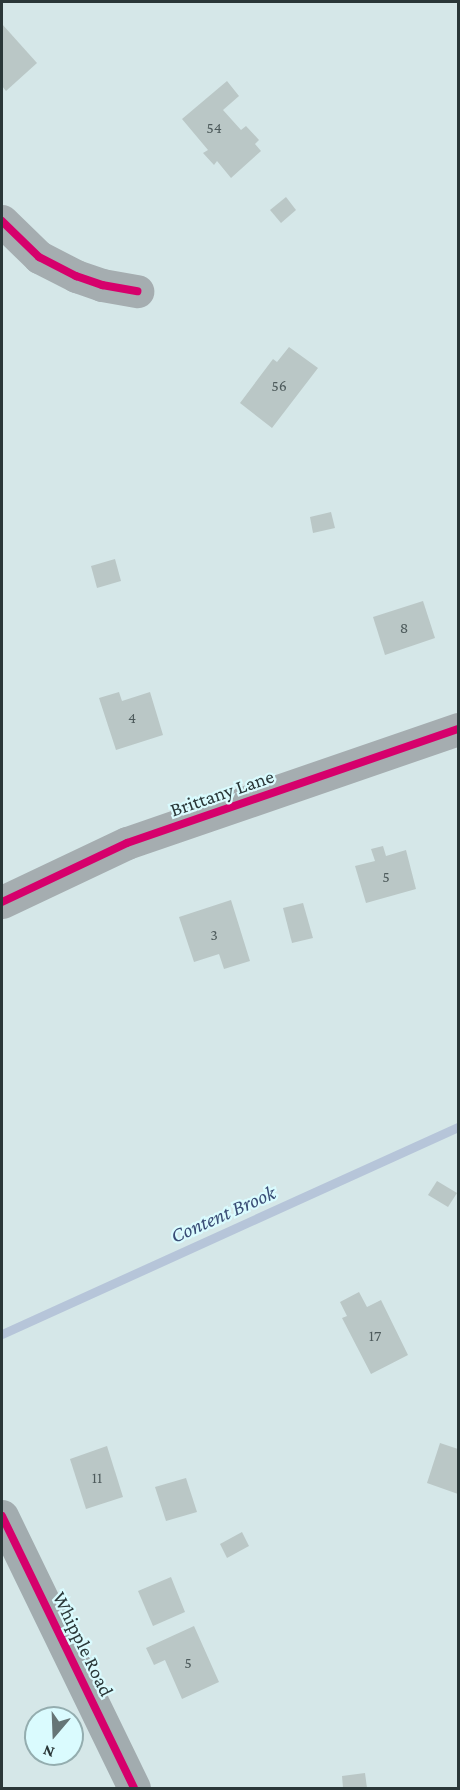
<!DOCTYPE html>
<html>
<head>
<meta charset="utf-8">
<style>
	body { margin:0 }
	#map { position:relative; width:460px; height:1790px; overflow:hidden; background:#d5e7e8; font-family:"Crimson Pro",serif }
	div>[style] { position:absolute }
	[style*='--x'] { left:calc(var(--x)*1px); top:calc(var(--y)*1px); width:calc(var(--w)*1px); rotate:calc(var(--a)*1deg) }
	.stream>* { height:9px; margin:-4.5px; padding:0 4.5px; transform-origin:4.5px; border-radius:4.5px; background:#b6c5d9 }
	.building>* { inset:0; background:#bac7c6 }
	.street>* { height:33px; margin:-16.5px; padding:0 16.5px; transform-origin:16.5px; border-radius:16.5px; background:#a5adb0 }
	.secondary>* { height:33px; margin:-16.5px; padding:0 16.5px; transform-origin:16.5px; border-radius:16.5px; background:#a2acaf }
	.cycleway>* { height:8px; margin:-4px; padding:0 4px; transform-origin:4px; border-radius:4px; background:#d6006c }
	span { translate:-50% -50%; white-space:nowrap; text-align:center; line-height:1.15; -webkit-text-stroke:4.5px #dafbfe; paint-order:stroke }
	.number-label { font-size:16px; color:#4e5b5c }
	.number-label span { -webkit-text-stroke-width:0 }
	.street-label { font-size:20px; color:#2a3738 }
	.water-label { font-size:21px; color:#394c75; font-style:italic }
	.frame { position:absolute; inset:0; border:3px solid #2a3738; pointer-events:none }
	.north { position:absolute; left:24px; top:1706px; width:60px; height:60px; box-sizing:border-box; background:#dafbfe; border:2px solid #94adaf; border-radius:50%; rotate:199deg; font-size:16px; font-weight:700; line-height:24px; text-align:center; color:#2a3738 }
	.north::after { content:''; display:block; margin:auto; width:21px; height:27px; background:#667576; clip-path:polygon(50% 0,100% 100%,50% 72%,0 100%) }
</style>
</head>
<body>
<div id="map">
	<div class="stream">
		<i style="--x:2;--y:1334;--w:501;--a:-24.42"></i>
	</div>
	<div class="building">
		<i style="clip-path:polygon(2px 24px,37px 63px,6px 91px,2px 86px)"></i>
		<i style="clip-path:polygon(227px 81px,239px 96px,223px 110px,241px 130px,246px 126px,259px 140px,255px 144px,261px 151px,231px 178px,217px 161px,214px 165px,203px 153px,208px 150px,182px 119px)"></i>
		<i style="clip-path:polygon(286px 197px,296px 210px,281px 223px,270px 210px)"></i>
		<i style="clip-path:polygon(289px 347px,318px 368px,272px 428px,240px 403px,273px 359px,277px 362px)"></i>
		<i style="clip-path:polygon(331px 512px,335px 528px,313px 533px,310px 517px)"></i>
		<i style="clip-path:polygon(115px 559px,121px 581px,97px 588px,91px 566px)"></i>
		<i style="clip-path:polygon(423px 601px,435px 638px,385px 655px,373px 617px)"></i>
		<i style="clip-path:polygon(119px 692px,122px 701px,150px 692px,163px 735px,116px 750px,99px 698px)"></i>
		<i style="clip-path:polygon(383px 846px,386px 856px,406px 850px,416px 889px,366px 903px,355px 866px,375px 861px,371px 849px)"></i>
		<i style="clip-path:polygon(231px 900px,250px 961px,224px 969px,219px 954px,194px 962px,179px 917px)"></i>
		<i style="clip-path:polygon(303px 903px,313px 938px,292px 943px,283px 908px)"></i>
		<i style="clip-path:polygon(437px 1181px,457px 1193px,448px 1207px,428px 1195px)"></i>
		<i style="clip-path:polygon(359px 1292px,367px 1307px,381px 1300px,408px 1355px,371px 1374px,342px 1318px,347px 1316px,340px 1302px)"></i>
		<i style="clip-path:polygon(440px 1443px,458px 1449px,458px 1494px,427px 1483px)"></i>
		<i style="clip-path:polygon(107px 1446px,123px 1497px,86px 1509px,70px 1459px)"></i>
		<i style="clip-path:polygon(186px 1478px,197px 1512px,166px 1521px,155px 1487px)"></i>
		<i style="clip-path:polygon(242px 1532px,249px 1546px,227px 1558px,220px 1544px)"></i>
		<i style="clip-path:polygon(171px 1577px,185px 1612px,153px 1626px,138px 1591px)"></i>
		<i style="clip-path:polygon(194px 1626px,219px 1682px,182px 1699px,165px 1660px,154px 1665px,146px 1648px)"></i>
		<i style="clip-path:polygon(365px 1773px,367px 1788px,343px 1788px,342px 1776px)"></i>
	</div>
	<div class="street">
		<i style="--x:2;--y:221;--w:52;--a:44.2"></i>
		<i style="--x:39;--y:257;--w:42;--a:27.2"></i>
		<i style="--x:76;--y:276;--w:28;--a:19"></i>
		<i style="--x:102;--y:285;--w:36;--a:10"></i>
		<i style="--x:2;--y:902;--w:138;--a:-25.3"></i>
		<i style="--x:127;--y:843;--w:350;--a:-19"></i>
	</div>
	<div class="secondary">
		<i style="--x:2;--y:1516;--w:302;--a:64.1"></i>
	</div>
	<div class="cycleway">
		<i style="--x:2;--y:221;--w:52;--a:44.2"></i>
		<i style="--x:39;--y:257;--w:42;--a:27.2"></i>
		<i style="--x:76;--y:276;--w:28;--a:19"></i>
		<i style="--x:102;--y:285;--w:36;--a:10"></i>
		<i style="--x:2;--y:902;--w:138;--a:-25.3"></i>
		<i style="--x:127;--y:843;--w:350;--a:-19"></i>
		<i style="--x:2;--y:1516;--w:302;--a:64.1"></i>
	</div>
	<div class="number-label">
		<span style="left:214px;top:128px">54</span>
		<span style="left:279px;top:386px">56</span>
		<span style="left:404px;top:628px">8</span>
		<span style="left:132px;top:718px">4</span>
		<span style="left:386px;top:877px">5</span>
		<span style="left:214px;top:935px">3</span>
		<span style="left:375px;top:1336px">17</span>
		<span style="left:97px;top:1478px">11</span>
		<span style="left:188px;top:1663px">5</span>
	</div>
	<div class="street-label">
		<span style="left:222px;top:793px;rotate:-19deg">Brittany Lane</span>
		<span style="left:83px;top:1644px;rotate:64deg">Whipple Road</span>
	</div>
	<div class="water-label">
		<span style="left:223px;top:1214px;rotate:-24deg">Content Brook</span>
	</div>
	<div class="frame"></div>
	<div class="north">N</div>
</div>
</body>
</html>
